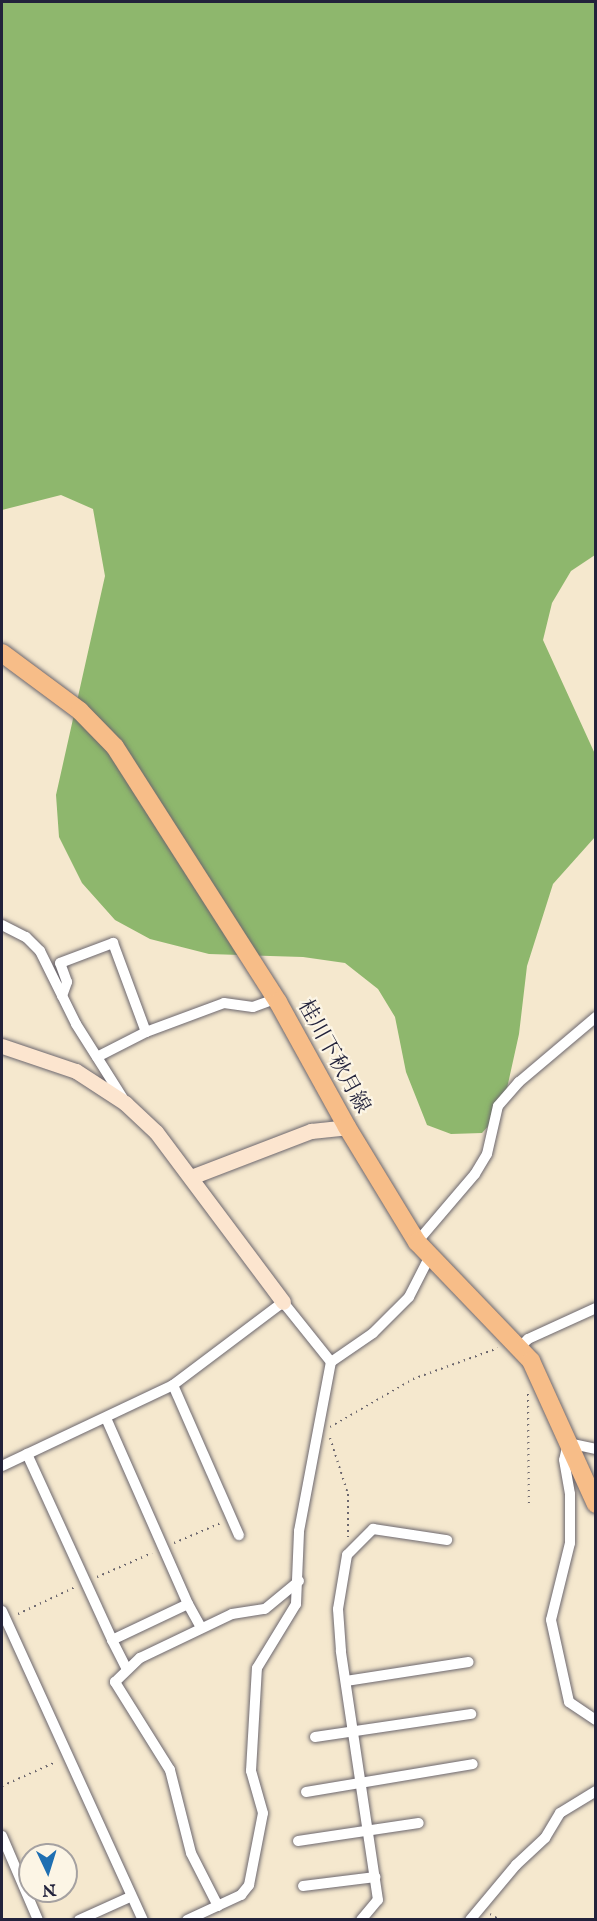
<!DOCTYPE html>
<html>
<head>
<meta charset="utf-8">
<style>
	body { margin:0 }
	#map { position:relative; width:597px; height:1921px; overflow:hidden; background:#f5e8ce; font-family:"IM FELL English","Noto Serif JP",serif }
	div>[style] { position:absolute }
	[style*='--x'] { left:calc(var(--x)*1px); top:calc(var(--y)*1px); width:calc(var(--w)*1px); rotate:calc(var(--a)*1deg) }
	.forest>* { inset:0; background:#8eb76d }
	.path>* { height:2px; margin-top:-1px; transform-origin:0; background:repeating-linear-gradient(90deg,#6c676e 0 1.5px,transparent 0 6px) }
	.roads { filter:drop-shadow(0 0 2px #6c676e) drop-shadow(0 0 2px #6c676e) }
	.street>* { height:10px; margin:-5px; padding:0 5px; transform-origin:5px; border-radius:5px; background:#fff }
	.secondary>* { height:15px; margin:-7.5px; padding:0 7.5px; transform-origin:7.5px; border-radius:7.5px; background:#fce5cf }
	.primary>* { height:18px; margin:-9px; padding:0 9px; transform-origin:9px; border-radius:9px; background:#f7bd88 }
	span { translate:-50% -50%; white-space:nowrap; text-align:center; line-height:1.15; -webkit-text-stroke:4.5px #fcf5e5; paint-order:stroke }
	.street-label { font-size:21px; color:#22223b }
	.frame { position:absolute; inset:0; border:3px solid #22223b; pointer-events:none }
	.north { position:absolute; left:18px; top:1843px; width:60px; height:60px; box-sizing:border-box; background:#fcf5e5; border:2px solid #a5a1a1; border-radius:50%; rotate:176deg; font-size:16px; font-weight:700; line-height:24px; text-align:center; color:#22223b }
	.north::after { content:''; display:block; margin:auto; width:21px; height:27px; background:#1f6fb2; clip-path:polygon(50% 0,100% 100%,50% 72%,0 100%) }
</style>
</head>
<body>
<div id="map">
	<div class="forest">
		<i style="clip-path:polygon(2px 2px,595px 2px,595px 555px,571px 571px,552px 603px,543px 640px,595px 754px,595px 837px,553px 884px,527px 966px,519px 1034px,502px 1111px,482px 1133px,451px 1134px,427px 1125px,406px 1072px,395px 1017px,378px 989px,345px 963px,303px 957px,209px 954px,150px 939px,115px 920px,82px 883px,59px 837px,56px 795px,105px 576px,93px 509px,61px 495px,2px 510px)"></i>
	</div>
	<div class="path">
		<i style="--x:528;--y:1394;--w:114;--a:89.5"></i>
		<i style="--x:330;--y:1427;--w:96;--a:-30"></i>
		<i style="--x:413;--y:1379;--w:90;--a:-20"></i>
		<i style="--x:330;--y:1438;--w:59;--a:72.2"></i>
		<i style="--x:348;--y:1494;--w:43;--a:90"></i>
		<i style="--x:174;--y:1543;--w:51;--a:-23.1"></i>
		<i style="--x:97;--y:1577;--w:60;--a:-23.6"></i>
		<i style="--x:18;--y:1614;--w:63;--a:-25.3"></i>
		<i style="--x:2;--y:1786;--w:59;--a:-24"></i>
		<i style="--x:490;--y:1914;--w:12;--a:31"></i>
	</div>
	<div class="roads">
		<div class="street">
			<i style="--x:2;--y:925;--w:27;--a:27"></i>
			<i style="--x:26;--y:937;--w:20;--a:45"></i>
			<i style="--x:40;--y:951;--w:81;--a:63.7"></i>
			<i style="--x:76;--y:1024;--w:90;--a:57.7"></i>
			<i style="--x:62;--y:996;--w:15;--a:-70"></i>
			<i style="--x:67;--y:982;--w:20;--a:-110"></i>
			<i style="--x:60;--y:963;--w:57;--a:-20.7"></i>
			<i style="--x:113;--y:943;--w:95;--a:69.7"></i>
			<i style="--x:146;--y:1032;--w:55;--a:153"></i>
			<i style="--x:146;--y:1032;--w:83;--a:-20.4"></i>
			<i style="--x:224;--y:1003;--w:29;--a:8"></i>
			<i style="--x:253;--y:1007;--w:23;--a:-20"></i>
			<i style="--x:417;--y:1242;--w:89;--a:-49.5"></i>
			<i style="--x:475;--y:1174;--w:23;--a:-59"></i>
			<i style="--x:487;--y:1154;--w:49;--a:-77.1"></i>
			<i style="--x:498;--y:1106;--w:32;--a:-49"></i>
			<i style="--x:519;--y:1082;--w:101;--a:-40.2"></i>
			<i style="--x:520;--y:1347;--w:11;--a:-45"></i>
			<i style="--x:528;--y:1339;--w:75;--a:-24.5"></i>
			<i style="--x:173;--y:1385;--w:164;--a:66.3"></i>
			<i style="--x:596;--y:1449;--w:29;--a:-168"></i>
			<i style="--x:568;--y:1443;--w:17;--a:103"></i>
			<i style="--x:564;--y:1460;--w:35;--a:80"></i>
			<i style="--x:570;--y:1494;--w:49;--a:90"></i>
			<i style="--x:570;--y:1543;--w:79;--a:103.9"></i>
			<i style="--x:551;--y:1620;--w:84;--a:77.6"></i>
			<i style="--x:569;--y:1702;--w:32;--a:34"></i>
			<i style="--x:27;--y:1454;--w:205;--a:65.4"></i>
			<i style="--x:112;--y:1640;--w:84;--a:-25.3"></i>
			<i style="--x:188;--y:1604;--w:203;--a:-113.8"></i>
			<i style="--x:2;--y:1466;--w:189;--a:-25.3"></i>
			<i style="--x:173;--y:1385;--w:138;--a:-37"></i>
			<i style="--x:283;--y:1302;--w:77;--a:51.3"></i>
			<i style="--x:188;--y:1604;--w:26;--a:61"></i>
			<i style="--x:2;--y:1611;--w:340;--a:65.5"></i>
			<i style="--x:112;--y:1640;--w:33;--a:63"></i>
			<i style="--x:346;--y:1681;--w:124;--a:-8.8"></i>
			<i style="--x:315;--y:1737;--w:158;--a:-8.4"></i>
			<i style="--x:306;--y:1792;--w:169;--a:-9.5"></i>
			<i style="--x:2;--y:1836;--w:91;--a:66.8"></i>
			<i style="--x:298;--y:1841;--w:122;--a:-8.5"></i>
			<i style="--x:303;--y:1886;--w:73;--a:-7.1"></i>
			<i style="--x:218;--y:1906;--w:59;--a:-117"></i>
			<i style="--x:191;--y:1853;--w:86;--a:-104.2"></i>
			<i style="--x:170;--y:1770;--w:104;--a:-122"></i>
			<i style="--x:115;--y:1682;--w:35;--a:-44"></i>
			<i style="--x:140;--y:1658;--w:102;--a:-25.6"></i>
			<i style="--x:232;--y:1614;--w:33;--a:-9"></i>
			<i style="--x:265;--y:1609;--w:44;--a:-39.5"></i>
			<i style="--x:79;--y:1920;--w:56;--a:-24.3"></i>
			<i style="--x:187;--y:1920;--w:60;--a:-24.8"></i>
			<i style="--x:241;--y:1895;--w:13;--a:-51"></i>
			<i style="--x:249;--y:1885;--w:73;--a:-79"></i>
			<i style="--x:263;--y:1813;--w:44;--a:-105.9"></i>
			<i style="--x:251;--y:1771;--w:103;--a:-86.7"></i>
			<i style="--x:257;--y:1668;--w:75;--a:-58.6"></i>
			<i style="--x:296;--y:1604;--w:73;--a:-87.6"></i>
			<i style="--x:299;--y:1531;--w:172;--a:-79.3"></i>
			<i style="--x:331;--y:1362;--w:51;--a:-34.6"></i>
			<i style="--x:373;--y:1333;--w:51;--a:-45"></i>
			<i style="--x:409;--y:1297;--w:44;--a:-62.9"></i>
			<i style="--x:361;--y:1920;--w:26;--a:-50"></i>
			<i style="--x:378;--y:1900;--w:252;--a:-98.5"></i>
			<i style="--x:341;--y:1651;--w:42;--a:-94.1"></i>
			<i style="--x:338;--y:1609;--w:55;--a:-80.5"></i>
			<i style="--x:347;--y:1555;--w:37;--a:-45"></i>
			<i style="--x:373;--y:1529;--w:75;--a:8.5"></i>
			<i style="--x:470;--y:1920;--w:72;--a:-50.1"></i>
			<i style="--x:516;--y:1865;--w:40;--a:-43"></i>
			<i style="--x:545;--y:1838;--w:29;--a:-59"></i>
			<i style="--x:560;--y:1813;--w:42;--a:-31.4"></i>
		</div>
		<div class="secondary">
			<i style="--x:2;--y:1046;--w:78;--a:18.7"></i>
			<i style="--x:76;--y:1071;--w:59;--a:33.1"></i>
			<i style="--x:125;--y:1103;--w:42;--a:43.1"></i>
			<i style="--x:156;--y:1132;--w:212;--a:53.2"></i>
			<i style="--x:191;--y:1177;--w:129;--a:-21"></i>
			<i style="--x:311;--y:1131;--w:36;--a:-6"></i>
		</div>
		<div class="primary">
			<i style="--x:2;--y:653;--w:97;--a:36.6"></i>
			<i style="--x:80;--y:711;--w:50;--a:45.8"></i>
			<i style="--x:115;--y:747;--w:303;--a:57.4"></i>
			<i style="--x:278;--y:1002;--w:143;--a:61.1"></i>
			<i style="--x:347;--y:1127;--w:135;--a:58.7"></i>
			<i style="--x:417;--y:1242;--w:165;--a:46.2"></i>
			<i style="--x:531;--y:1361;--w:157;--a:65.6"></i>
		</div>
	</div>
	<div class="street-label">
		<span style="left:333px;top:1057px;rotate:61deg">桂川下秋月線</span>
	</div>
	<div class="frame"></div>
	<div class="north">N</div>
</div>
</body>
</html>
